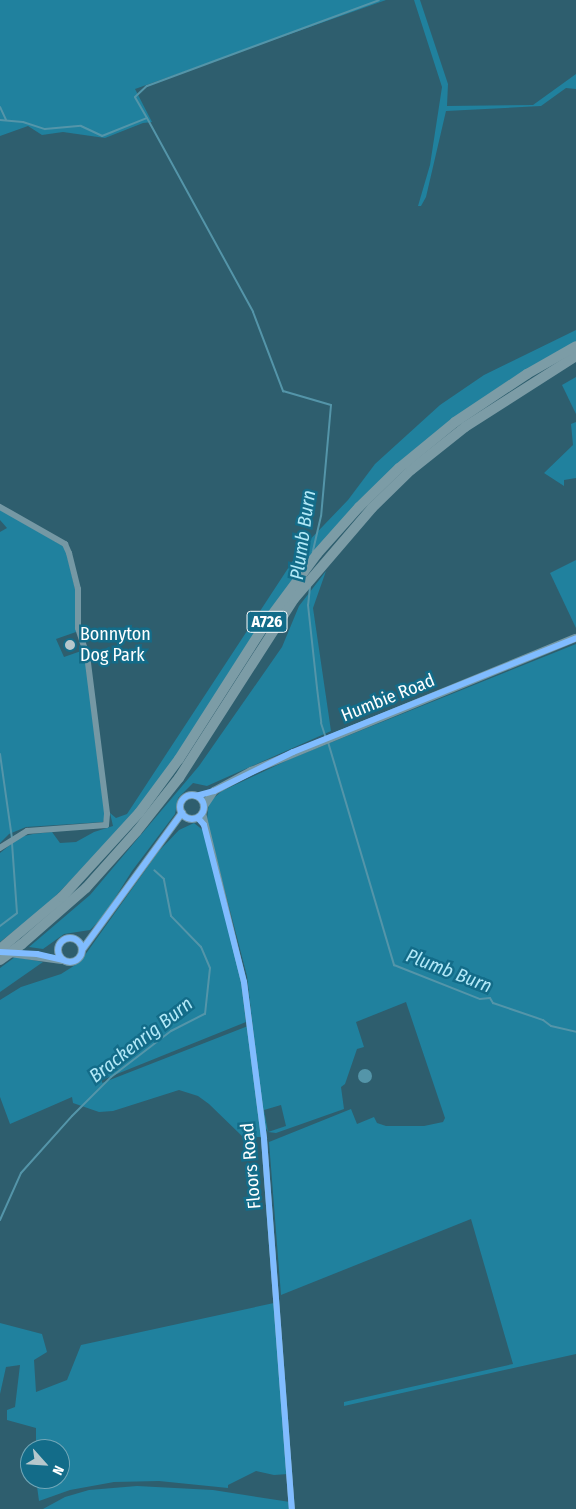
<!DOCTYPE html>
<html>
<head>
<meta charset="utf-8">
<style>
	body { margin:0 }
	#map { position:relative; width:576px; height:1509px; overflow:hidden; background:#2e5e6e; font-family:"Fira Sans Condensed",sans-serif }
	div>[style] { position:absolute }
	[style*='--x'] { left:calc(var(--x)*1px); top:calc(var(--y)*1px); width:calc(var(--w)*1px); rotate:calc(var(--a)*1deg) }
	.green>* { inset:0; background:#20819e }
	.water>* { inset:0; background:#5495a9 }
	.round { border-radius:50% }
	.stream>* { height:2px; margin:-1px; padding:0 1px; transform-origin:1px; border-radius:1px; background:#5495a9 }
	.minor>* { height:6px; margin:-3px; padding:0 3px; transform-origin:3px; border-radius:3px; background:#7598a4 }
	.tertiary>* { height:8px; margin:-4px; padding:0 4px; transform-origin:4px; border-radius:4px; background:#7598a4 }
	.tertiary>.ring { margin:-4px; padding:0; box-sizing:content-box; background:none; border:8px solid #7598a4; border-radius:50% }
	.trunk>* { height:10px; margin:-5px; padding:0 5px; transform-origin:5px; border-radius:5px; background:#7c9ca6 }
	.trunk-bridge>* { height:10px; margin:-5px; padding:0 5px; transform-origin:5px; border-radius:5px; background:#7c9ca6 }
	.cycleway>* { height:6px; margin:-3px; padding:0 3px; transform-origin:3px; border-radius:3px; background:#80bcff }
	.cycleway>.ring { margin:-3px; padding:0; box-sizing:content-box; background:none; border:6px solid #80bcff; border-radius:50% }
	.dots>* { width:14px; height:14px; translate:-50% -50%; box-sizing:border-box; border:2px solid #136c89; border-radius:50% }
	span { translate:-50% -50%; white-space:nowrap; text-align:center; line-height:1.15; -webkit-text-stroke:5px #136c89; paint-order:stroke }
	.shield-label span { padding:1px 4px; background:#136c89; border:1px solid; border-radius:4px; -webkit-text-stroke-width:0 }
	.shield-label { font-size:16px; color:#fff; font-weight:700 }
	.poi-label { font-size:18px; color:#fff }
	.left { translate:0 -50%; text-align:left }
	.street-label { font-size:18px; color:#fff }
	.water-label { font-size:19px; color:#b2e9f8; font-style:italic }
	.north { position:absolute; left:20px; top:1439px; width:50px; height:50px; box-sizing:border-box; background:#136c89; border:1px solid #71a7b8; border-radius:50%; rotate:116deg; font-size:14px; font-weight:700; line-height:20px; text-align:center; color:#fff }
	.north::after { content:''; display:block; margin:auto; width:18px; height:22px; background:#b6c7cc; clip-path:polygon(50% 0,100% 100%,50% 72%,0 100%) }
</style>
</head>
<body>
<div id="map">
	<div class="green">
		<i style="clip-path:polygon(0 0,386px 0,135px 89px,152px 122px,143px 123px,105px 138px,63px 132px,42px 135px,28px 126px,0 136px)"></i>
		<i style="clip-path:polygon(414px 0,420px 0,448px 84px,447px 106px,533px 105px,576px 74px,576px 89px,566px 88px,541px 106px,446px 111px,426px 197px,421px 206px,418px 206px,430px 165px,442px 87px)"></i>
		<i style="clip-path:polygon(576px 330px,576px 342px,502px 385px,452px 420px,359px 502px,141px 807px,46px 906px,0 942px,0 853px,20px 837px,33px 834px,52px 832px,60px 843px,76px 842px,94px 832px,113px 826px,110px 813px,116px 818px,127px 814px,300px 550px,348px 500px,375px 464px,440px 405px,484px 375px)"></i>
		<i style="clip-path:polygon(576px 377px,576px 414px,562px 385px)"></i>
		<i style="clip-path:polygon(576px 422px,576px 478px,564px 480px,564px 486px,544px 473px,573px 445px,571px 424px)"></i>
		<i style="clip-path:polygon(0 509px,63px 546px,66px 551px,77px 597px,76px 632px,56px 639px,64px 657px,84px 650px,105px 816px,103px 822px,26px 827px,9px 834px,0 843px,0 532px,7px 528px,0 520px)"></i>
		<i style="clip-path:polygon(576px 560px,576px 628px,550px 573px)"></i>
		<i style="clip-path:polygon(326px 571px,313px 608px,331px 731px,207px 786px,193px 783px,178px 798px,175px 814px,132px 871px,103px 917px,90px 930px,64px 934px,43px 949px,29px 947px,90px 895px,199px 766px,282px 647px,299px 606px)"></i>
		<i style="clip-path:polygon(evenodd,576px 644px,576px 1354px,344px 1406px,344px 1402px,513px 1364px,471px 1219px,281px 1295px,269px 1142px,351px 1109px,357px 1124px,374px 1117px,377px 1123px,386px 1126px,424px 1126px,443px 1122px,445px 1118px,406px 1002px,356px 1022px,364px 1047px,357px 1049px,345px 1084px,341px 1087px,344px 1109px,276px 1133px,268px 1132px,264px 1125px,247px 976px,211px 837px,207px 819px,209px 802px,222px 791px,290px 759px,576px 644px,281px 1105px,286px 1126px,268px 1132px,264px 1110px,281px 1105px)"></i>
		<i style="clip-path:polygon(194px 823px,204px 831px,240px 972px,246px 1022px,102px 1080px,102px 1083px,248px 1026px,262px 1137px,243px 1137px,209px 1104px,198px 1096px,179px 1090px,113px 1111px,99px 1112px,73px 1103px,72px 1097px,10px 1124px,0 1097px,0 1000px,21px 987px,61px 974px,80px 962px,159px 851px,179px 830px)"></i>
		<i style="clip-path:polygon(15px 957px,43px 962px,0 992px,0 968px)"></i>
		<i style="clip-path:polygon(274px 1303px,288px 1474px,274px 1475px,256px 1471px,228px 1485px,228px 1488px,159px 1481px,114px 1482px,70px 1490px,39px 1501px,36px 1479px,60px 1479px,60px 1449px,36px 1449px,36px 1428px,7px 1420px,7px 1410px,15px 1407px,20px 1365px,6px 1367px,0 1394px,0 1323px,42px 1334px,47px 1352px,34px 1360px,36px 1392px,67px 1380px,81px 1345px)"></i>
		<i style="clip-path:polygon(137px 1486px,213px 1490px,290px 1502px,290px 1509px,43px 1509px,65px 1497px,89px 1490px)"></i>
	</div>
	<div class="water">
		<i class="round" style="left:358px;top:1069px;width:14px;height:14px"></i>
	</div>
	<div class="stream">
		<i style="--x:0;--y:107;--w:14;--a:65"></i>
		<i style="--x:147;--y:118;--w:24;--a:-120"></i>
		<i style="--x:135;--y:97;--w:16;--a:-43"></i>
		<i style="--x:147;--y:86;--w:247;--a:-20.3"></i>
		<i style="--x:0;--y:120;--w:23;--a:5"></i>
		<i style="--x:23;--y:122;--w:23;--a:18"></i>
		<i style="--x:45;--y:129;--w:36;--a:-5"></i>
		<i style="--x:81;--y:126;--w:23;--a:25"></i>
		<i style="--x:102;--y:136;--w:48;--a:-21.8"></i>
		<i style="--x:147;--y:118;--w:221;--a:61.3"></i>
		<i style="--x:253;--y:312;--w:85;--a:69.2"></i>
		<i style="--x:283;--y:391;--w:50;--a:16.3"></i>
		<i style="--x:331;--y:405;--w:111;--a:95.1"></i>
		<i style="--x:321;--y:516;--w:37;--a:103"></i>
		<i style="--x:310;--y:587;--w:18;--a:96"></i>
		<i style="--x:308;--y:605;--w:83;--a:83.8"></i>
		<i style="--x:317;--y:688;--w:35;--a:83"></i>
		<i style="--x:321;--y:723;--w:16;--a:72"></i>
		<i style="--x:328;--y:742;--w:233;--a:73.5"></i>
		<i style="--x:394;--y:965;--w:92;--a:21.6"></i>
		<i style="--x:480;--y:999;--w:10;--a:-6"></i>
		<i style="--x:490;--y:998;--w:6;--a:59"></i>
		<i style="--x:493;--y:1003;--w:53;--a:18.8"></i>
		<i style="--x:543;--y:1020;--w:10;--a:37"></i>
		<i style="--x:551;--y:1026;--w:26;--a:13"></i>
		<i style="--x:0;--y:754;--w:85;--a:81.9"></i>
		<i style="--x:0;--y:926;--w:21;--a:-37"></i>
		<i style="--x:17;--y:913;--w:70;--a:-94.1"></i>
		<i style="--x:0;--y:1220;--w:51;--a:-65.9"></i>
		<i style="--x:21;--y:1173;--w:76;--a:-48.2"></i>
		<i style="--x:72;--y:1116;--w:55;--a:-45"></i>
		<i style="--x:111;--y:1077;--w:76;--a:-37.5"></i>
		<i style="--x:171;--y:1031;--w:38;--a:-27"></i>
		<i style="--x:205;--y:1014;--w:46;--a:-83.8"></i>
		<i style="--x:210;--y:968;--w:23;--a:-113"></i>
		<i style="--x:201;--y:947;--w:43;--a:-134.1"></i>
		<i style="--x:171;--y:916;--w:38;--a:-101"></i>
		<i style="--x:164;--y:879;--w:13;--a:-138"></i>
	</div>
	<div class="minor">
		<i style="--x:0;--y:507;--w:75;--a:29.6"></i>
		<i style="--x:65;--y:544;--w:10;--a:66"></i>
		<i style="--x:69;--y:553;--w:37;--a:76"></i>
		<i style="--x:78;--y:589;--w:39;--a:90"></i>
		<i style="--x:78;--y:628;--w:28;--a:72"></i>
		<i style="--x:87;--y:655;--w:160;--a:82.8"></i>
		<i style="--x:107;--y:814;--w:11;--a:95"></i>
		<i style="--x:106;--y:825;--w:79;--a:175.7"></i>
		<i style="--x:27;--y:831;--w:32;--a:148"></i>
		<i style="--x:203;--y:813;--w:174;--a:76.4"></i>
		<i style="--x:244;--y:982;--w:158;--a:82.7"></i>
		<i style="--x:264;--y:1139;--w:371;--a:85.7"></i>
	</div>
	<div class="tertiary">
		<i class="ring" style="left:180px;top:795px;width:16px;height:16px"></i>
		<i style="--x:204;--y:806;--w:18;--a:-56"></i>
		<i style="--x:214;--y:791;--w:42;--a:-28.4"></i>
		<i style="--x:251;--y:771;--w:351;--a:-22.3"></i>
		<i class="ring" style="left:58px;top:938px;width:16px;height:16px"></i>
		<i style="--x:82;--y:950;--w:170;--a:-53.9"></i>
		<i style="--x:10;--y:953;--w:52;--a:7.7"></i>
	</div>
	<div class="trunk">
		<i style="--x:22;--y:944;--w:85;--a:-41.2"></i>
		<i style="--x:86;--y:888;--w:76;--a:-48.2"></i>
		<i style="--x:137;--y:831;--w:68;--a:-51.6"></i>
		<i style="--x:179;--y:778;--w:213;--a:-57.3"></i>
		<i style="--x:294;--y:599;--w:120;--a:-49.4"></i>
		<i style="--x:372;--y:508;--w:54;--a:-44.3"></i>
		<i style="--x:411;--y:470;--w:69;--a:-38.5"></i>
		<i style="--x:465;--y:427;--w:132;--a:-32.6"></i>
		<i style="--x:0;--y:949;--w:81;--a:-40"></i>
		<i style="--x:62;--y:897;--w:114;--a:-47.5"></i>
		<i style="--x:139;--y:813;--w:67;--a:-53.5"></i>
		<i style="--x:179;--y:759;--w:161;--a:-57.4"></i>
		<i style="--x:266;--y:623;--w:86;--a:-53.5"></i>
		<i style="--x:317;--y:554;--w:63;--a:-48.2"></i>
		<i style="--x:359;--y:507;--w:56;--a:-44.3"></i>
		<i style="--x:399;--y:468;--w:72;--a:-39.4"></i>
		<i style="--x:455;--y:422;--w:87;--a:-33.7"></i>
		<i style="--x:527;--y:374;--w:56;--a:-29.7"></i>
	</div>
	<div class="trunk-bridge">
		<i style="--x:0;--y:960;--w:27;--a:-36"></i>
	</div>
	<div class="cycleway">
		<i class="ring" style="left:180px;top:795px;width:18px;height:18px"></i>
		<i style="--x:196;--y:796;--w:19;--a:-16"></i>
		<i style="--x:214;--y:791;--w:88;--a:-26.3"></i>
		<i style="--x:293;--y:752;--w:305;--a:-21.9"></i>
		<i style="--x:198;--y:818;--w:9;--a:49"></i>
		<i style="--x:204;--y:825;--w:162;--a:75.7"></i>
		<i style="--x:244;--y:982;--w:158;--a:82.7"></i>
		<i style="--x:264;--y:1139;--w:371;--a:85.7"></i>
		<i class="ring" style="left:58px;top:938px;width:18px;height:18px"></i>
		<i style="--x:82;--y:950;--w:170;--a:-53.9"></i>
		<i style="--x:0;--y:952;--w:37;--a:3"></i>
		<i style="--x:37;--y:954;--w:26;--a:13"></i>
	</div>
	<div class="dots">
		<i style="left:70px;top:645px;background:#b6c7cc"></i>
	</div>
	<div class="shield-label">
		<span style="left:267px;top:622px">A726</span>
	</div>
	<div class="poi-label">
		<span class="left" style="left:80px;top:645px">Bonnyton<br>Dog Park</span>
	</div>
	<div class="street-label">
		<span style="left:388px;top:698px;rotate:-22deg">Humbie Road</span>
		<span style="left:251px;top:1166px;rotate:-95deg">Floors Road</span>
	</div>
	<div class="water-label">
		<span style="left:303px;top:535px;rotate:-82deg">Plumb Burn</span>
		<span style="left:449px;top:971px;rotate:21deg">Plumb Burn</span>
		<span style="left:141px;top:1040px;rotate:-38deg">Brackenrig Burn</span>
	</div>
	<div class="north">N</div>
</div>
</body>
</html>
